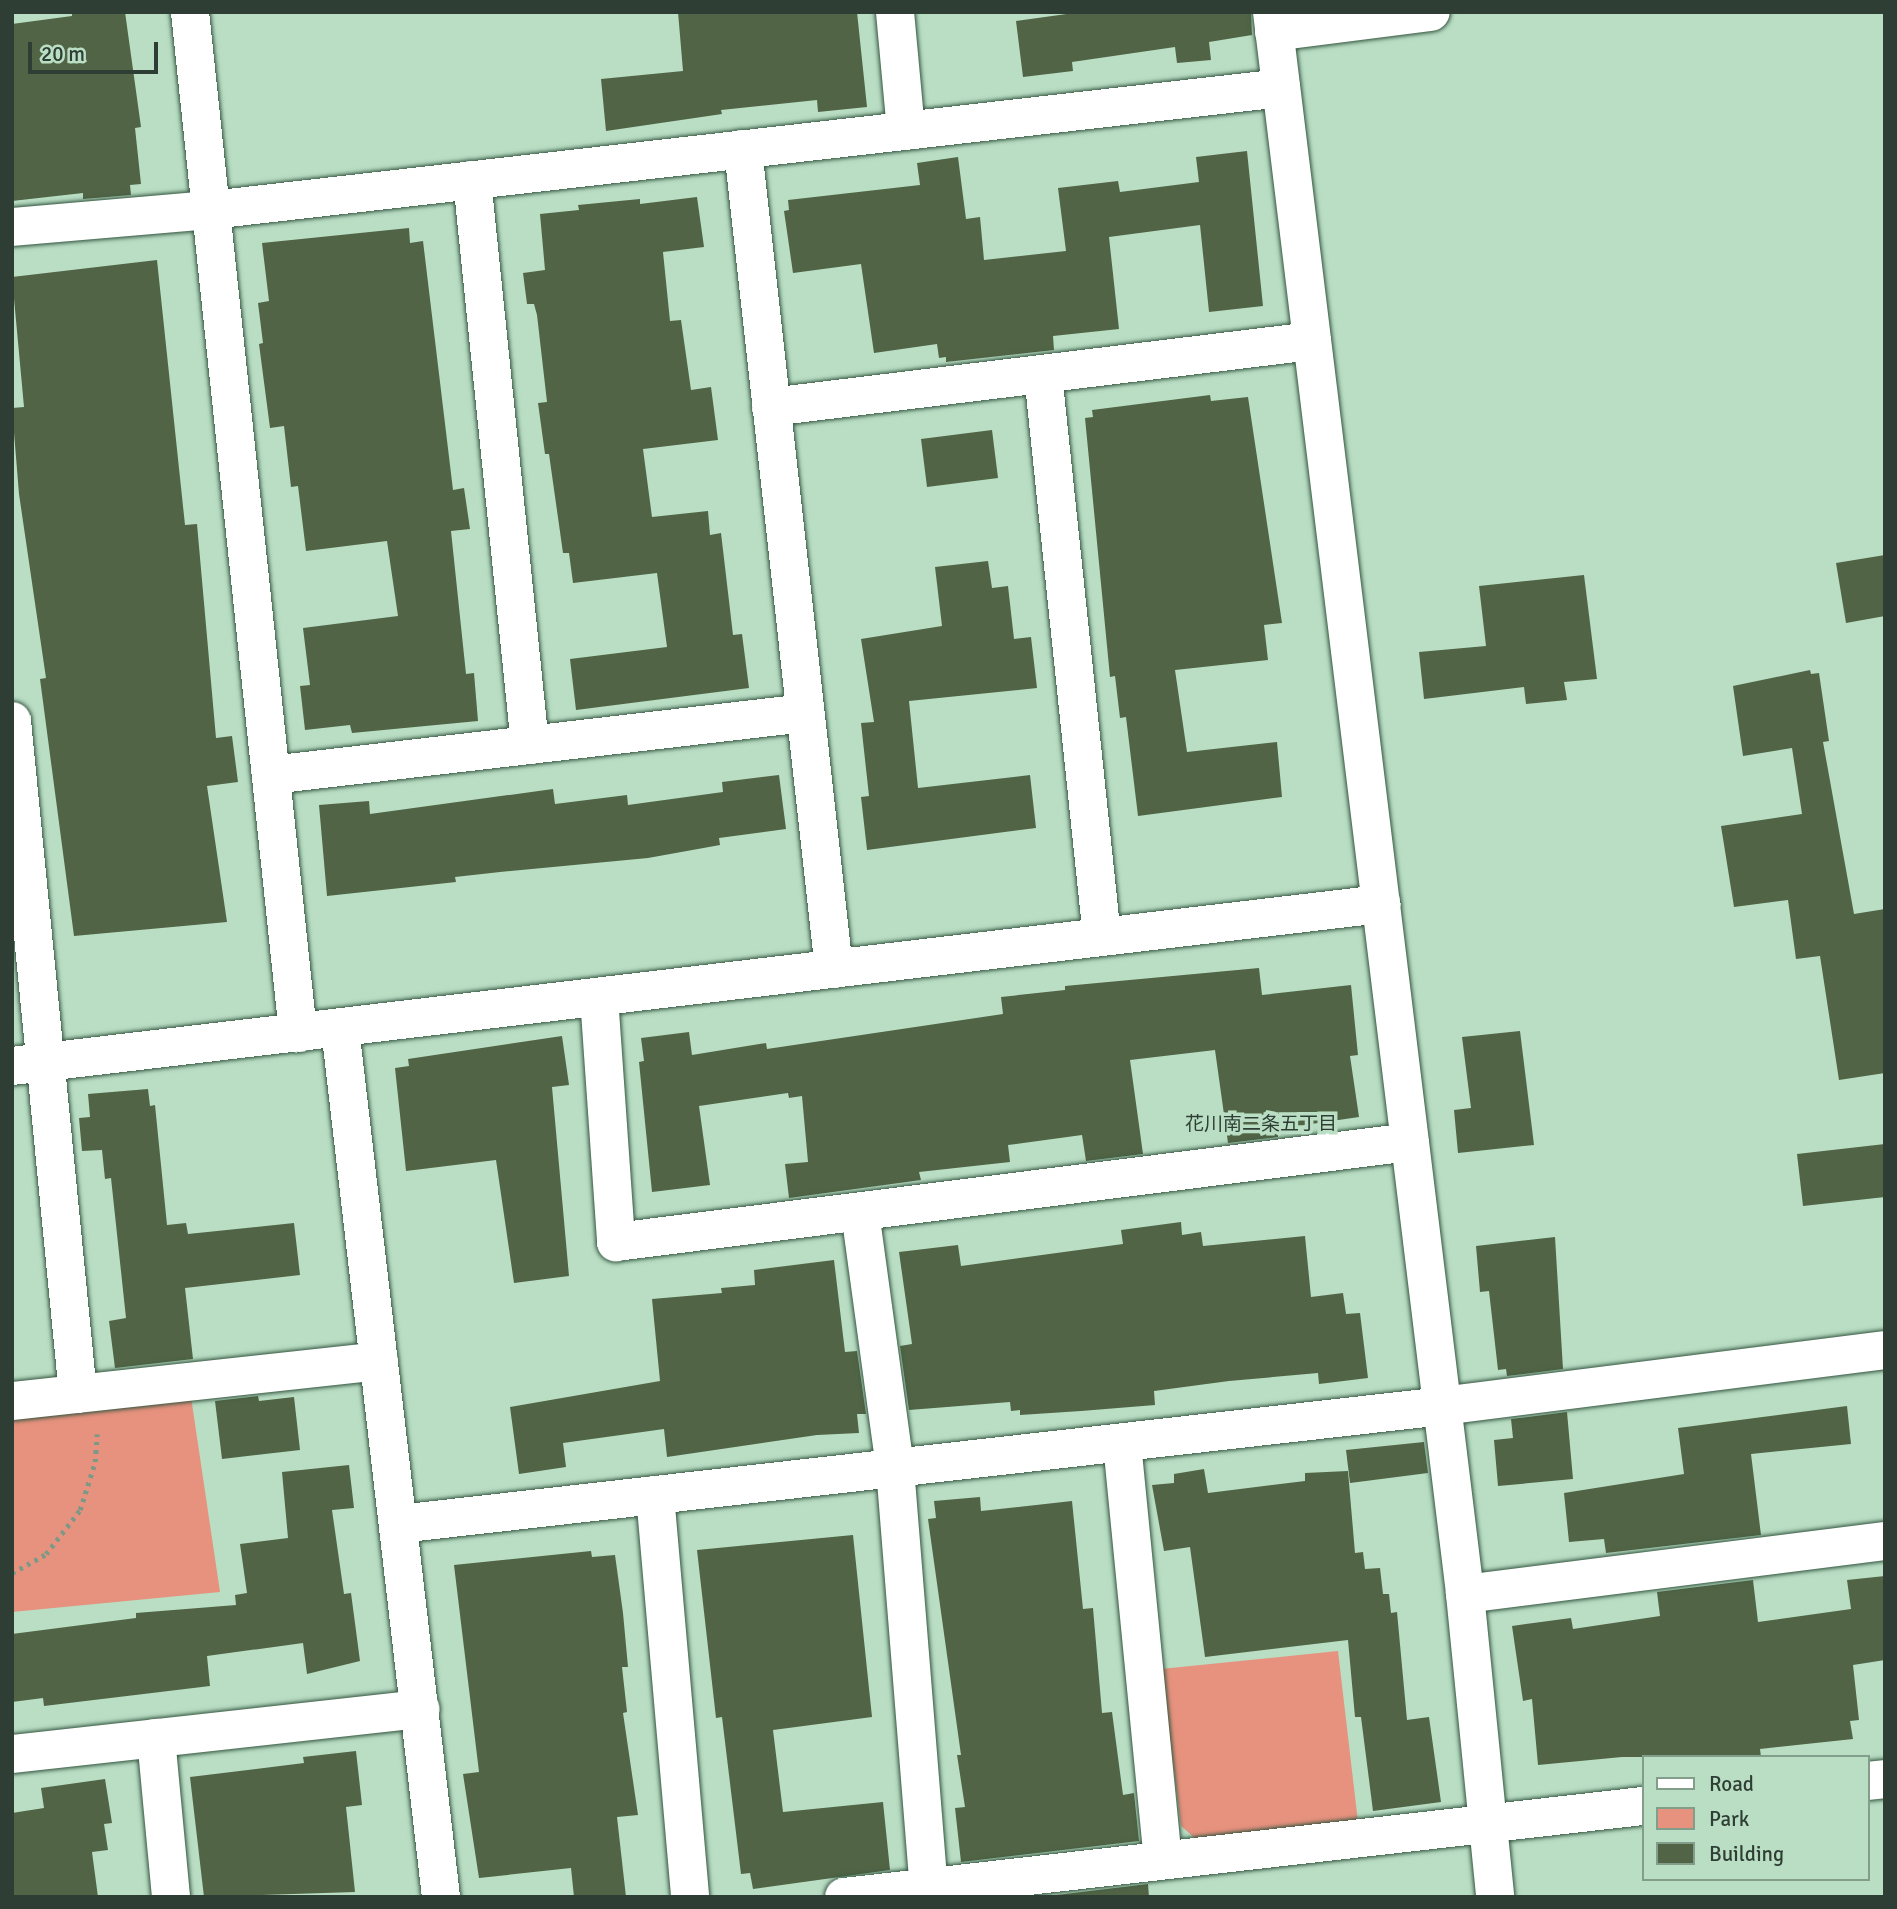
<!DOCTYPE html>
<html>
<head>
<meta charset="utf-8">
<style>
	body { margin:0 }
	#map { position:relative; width:1897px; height:1909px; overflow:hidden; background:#b9dec4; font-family:Signika,"Noto Sans JP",sans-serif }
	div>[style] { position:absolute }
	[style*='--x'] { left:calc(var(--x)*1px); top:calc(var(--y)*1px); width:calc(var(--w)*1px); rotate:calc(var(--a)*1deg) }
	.green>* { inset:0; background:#e7927e }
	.building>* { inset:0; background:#516445 }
	.path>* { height:4.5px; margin-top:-2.25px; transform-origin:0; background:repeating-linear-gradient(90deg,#7d9986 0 3.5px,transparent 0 8.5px) }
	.roads { filter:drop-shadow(0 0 2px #355640) drop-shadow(0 0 2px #355640) }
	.street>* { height:38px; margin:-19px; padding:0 19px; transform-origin:19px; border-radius:19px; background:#fff }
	span { translate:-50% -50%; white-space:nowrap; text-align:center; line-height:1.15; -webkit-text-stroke:7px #b9dec4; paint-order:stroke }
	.neighbourhood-label { font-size:19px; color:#2f3e34 }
	.frame { position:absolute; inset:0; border:14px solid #2f3e34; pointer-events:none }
	.legend { position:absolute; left:1642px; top:1755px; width:228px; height:126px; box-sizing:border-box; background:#b9dec4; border:2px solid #829e8a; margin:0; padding:9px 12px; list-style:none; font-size:21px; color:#2f3e34 }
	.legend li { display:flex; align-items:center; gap:14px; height:35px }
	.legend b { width:35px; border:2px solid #829e8a }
	.scale { position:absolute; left:28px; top:42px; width:130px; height:32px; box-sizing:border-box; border:4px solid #2f3e34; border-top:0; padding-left:9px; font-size:21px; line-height:24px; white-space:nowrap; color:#2f3e34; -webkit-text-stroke:5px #b9dec4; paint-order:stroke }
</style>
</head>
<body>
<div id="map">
	<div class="green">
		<i style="clip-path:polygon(191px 1397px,220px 1592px,12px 1612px,12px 1420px)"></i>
		<i style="clip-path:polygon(1338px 1651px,1358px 1822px,1203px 1845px,1181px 1826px,1161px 1669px)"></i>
	</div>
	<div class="building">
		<i style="clip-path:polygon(72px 12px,125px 12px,141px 127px,135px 128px,141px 184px,130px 185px,131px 195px,83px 199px,83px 193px,12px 201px,12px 24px,72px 16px)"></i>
		<i style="clip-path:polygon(678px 12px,857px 12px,867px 107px,818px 112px,817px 100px,721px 110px,722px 114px,606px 131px,601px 79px,683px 71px)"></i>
		<i style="clip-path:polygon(1081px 12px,1251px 12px,1252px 35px,1209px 42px,1211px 60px,1177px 63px,1175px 47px,1072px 62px,1073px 71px,1023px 77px,1016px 21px)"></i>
		<i style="clip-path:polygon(1247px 151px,1263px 306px,1209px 312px,1200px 225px,1109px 237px,1119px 329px,1053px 336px,1054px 350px,946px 362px,946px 357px,939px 358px,937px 344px,874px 353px,861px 264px,793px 273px,784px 211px,789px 210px,788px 200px,920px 185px,917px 163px,958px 157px,966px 219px,980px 217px,984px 260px,1066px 251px,1058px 188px,1118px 181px,1120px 192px,1199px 182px,1196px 157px)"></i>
		<i style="clip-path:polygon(697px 197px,704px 247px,663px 252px,670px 321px,681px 320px,691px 390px,711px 387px,718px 440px,643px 449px,652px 517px,708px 511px,710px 535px,721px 533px,733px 635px,742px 634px,749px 688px,576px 710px,570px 659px,667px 647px,657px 573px,573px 583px,569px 553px,563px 553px,549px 454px,545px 454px,538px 403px,547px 402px,537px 315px,534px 304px,527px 304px,523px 273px,545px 270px,540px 214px,579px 210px,578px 205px,640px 199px,640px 204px)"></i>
		<i style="clip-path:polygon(409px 228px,410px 243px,423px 241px,453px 490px,464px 488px,470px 529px,451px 531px,466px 674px,474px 673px,478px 721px,352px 733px,350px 725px,305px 730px,300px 686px,310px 685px,303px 628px,398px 616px,387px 541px,306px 551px,298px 486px,291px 487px,284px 426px,270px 428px,259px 344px,263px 343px,258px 303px,269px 301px,262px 243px)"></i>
		<i style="clip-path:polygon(157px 260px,185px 525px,197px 524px,216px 738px,232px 736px,238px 782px,207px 786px,227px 922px,74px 936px,40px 679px,46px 678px,19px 494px,12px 408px,24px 407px,12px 277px)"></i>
		<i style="clip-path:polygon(1210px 395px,1211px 401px,1248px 397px,1282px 623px,1264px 625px,1268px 660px,1175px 670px,1187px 752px,1277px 742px,1282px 797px,1138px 816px,1126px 717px,1120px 718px,1115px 676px,1110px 677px,1085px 418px,1093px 417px,1092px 410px)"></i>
		<i style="clip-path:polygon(992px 430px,998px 478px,927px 487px,921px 439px)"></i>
		<i style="clip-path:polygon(1885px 555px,1885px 616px,1846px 623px,1836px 563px)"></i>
		<i style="clip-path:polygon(988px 561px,992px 588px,1008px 586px,1014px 639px,1031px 637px,1037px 688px,909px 701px,918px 788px,1030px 775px,1036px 828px,867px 850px,861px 797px,869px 796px,861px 723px,874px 722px,861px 639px,942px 626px,935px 567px)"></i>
		<i style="clip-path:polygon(1584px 575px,1597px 679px,1564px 682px,1567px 700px,1526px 704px,1524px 687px,1424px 699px,1419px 652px,1486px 646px,1479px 586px)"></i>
		<i style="clip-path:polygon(1810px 670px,1811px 674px,1819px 673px,1829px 741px,1823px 742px,1854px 914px,1885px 909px,1885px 1073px,1839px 1080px,1820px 956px,1796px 959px,1788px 900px,1734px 907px,1721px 826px,1802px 814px,1792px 748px,1743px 756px,1733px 686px)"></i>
		<i style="clip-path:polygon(779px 775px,786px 829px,719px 838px,720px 845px,648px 858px,500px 872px,455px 877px,456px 882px,327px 896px,319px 805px,369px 801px,370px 814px,553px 789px,555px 804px,627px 795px,628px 805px,723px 792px,722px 782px)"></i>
		<i style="clip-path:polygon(1259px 968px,1262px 995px,1351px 985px,1358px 1055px,1350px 1056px,1359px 1117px,1277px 1129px,1278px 1137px,1228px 1143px,1215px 1050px,1130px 1060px,1143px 1154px,1086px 1161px,1082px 1135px,1008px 1145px,1010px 1162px,919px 1172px,921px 1180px,789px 1198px,785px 1164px,808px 1162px,802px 1096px,789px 1098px,788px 1093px,699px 1106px,710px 1185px,652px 1192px,639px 1062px,644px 1061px,641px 1038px,689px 1032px,692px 1055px,766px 1043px,767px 1049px,1003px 1014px,1001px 997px,1065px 990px,1065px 986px)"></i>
		<i style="clip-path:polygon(1520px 1031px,1534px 1145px,1458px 1153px,1454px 1110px,1471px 1108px,1462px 1037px)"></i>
		<i style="clip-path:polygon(562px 1036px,569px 1085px,552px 1087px,569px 1276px,514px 1283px,496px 1160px,406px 1171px,395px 1068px,409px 1066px,408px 1059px)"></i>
		<i style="clip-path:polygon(148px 1089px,150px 1106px,155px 1105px,167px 1225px,186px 1223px,188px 1234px,294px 1223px,300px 1275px,185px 1288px,193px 1359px,115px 1368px,109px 1321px,126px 1318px,111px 1178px,105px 1179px,102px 1150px,82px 1151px,79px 1118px,90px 1117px,88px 1094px)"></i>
		<i style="clip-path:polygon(1885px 1144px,1885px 1197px,1803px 1206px,1797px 1154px)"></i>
		<i style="clip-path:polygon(1181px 1222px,1182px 1235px,1201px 1232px,1203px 1246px,1305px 1236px,1311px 1297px,1343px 1293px,1346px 1314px,1360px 1313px,1368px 1378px,1319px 1384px,1318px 1373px,1229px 1381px,1154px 1391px,1155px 1405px,1081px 1411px,1020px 1415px,1020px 1410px,1011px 1411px,1010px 1402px,909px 1410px,900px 1346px,912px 1344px,899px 1252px,958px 1245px,961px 1266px,1123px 1244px,1121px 1230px)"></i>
		<i style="clip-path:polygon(1555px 1237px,1563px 1369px,1507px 1376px,1506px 1369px,1498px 1370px,1489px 1291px,1480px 1292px,1476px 1246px)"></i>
		<i style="clip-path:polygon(834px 1260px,845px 1352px,857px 1351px,866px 1414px,857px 1414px,859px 1433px,817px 1435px,667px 1457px,664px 1429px,563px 1443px,566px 1467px,519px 1474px,510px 1407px,660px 1381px,652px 1299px,722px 1293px,721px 1288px,755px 1285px,754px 1270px)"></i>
		<i style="clip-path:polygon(258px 1396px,259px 1401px,294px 1397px,300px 1450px,222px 1459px,215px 1401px)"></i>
		<i style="clip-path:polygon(1847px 1406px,1851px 1444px,1751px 1454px,1761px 1535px,1606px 1553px,1604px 1539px,1569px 1542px,1564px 1493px,1684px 1474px,1678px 1428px)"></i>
		<i style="clip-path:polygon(1567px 1412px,1573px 1479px,1498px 1486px,1494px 1440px,1513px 1438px,1511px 1419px)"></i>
		<i style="clip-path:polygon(1424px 1442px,1428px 1473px,1350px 1483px,1346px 1450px)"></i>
		<i style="clip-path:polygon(349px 1465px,354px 1508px,332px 1510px,344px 1594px,351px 1593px,360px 1661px,307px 1674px,303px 1643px,207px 1656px,210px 1686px,44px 1706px,43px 1698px,12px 1702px,12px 1634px,136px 1618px,136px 1613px,236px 1605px,235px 1595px,247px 1593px,240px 1544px,288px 1538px,282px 1472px)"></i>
		<i style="clip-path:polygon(1204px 1469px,1208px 1493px,1305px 1481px,1305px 1473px,1348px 1471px,1355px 1553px,1363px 1552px,1365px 1569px,1380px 1568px,1383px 1594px,1389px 1594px,1391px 1613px,1397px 1612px,1407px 1720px,1429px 1717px,1441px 1802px,1373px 1811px,1361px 1717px,1355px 1717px,1348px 1640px,1205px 1657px,1190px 1547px,1164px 1551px,1152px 1485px,1174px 1483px,1174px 1474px)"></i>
		<i style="clip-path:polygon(980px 1497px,981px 1511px,1072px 1501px,1083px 1609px,1093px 1608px,1102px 1713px,1112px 1712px,1123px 1795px,1134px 1793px,1139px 1841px,961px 1862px,955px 1808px,965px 1807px,957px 1755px,961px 1755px,928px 1519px,936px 1518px,934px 1501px)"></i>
		<i style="clip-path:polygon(853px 1535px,872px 1717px,773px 1730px,783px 1812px,883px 1802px,890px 1870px,753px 1889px,750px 1873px,741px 1874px,722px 1717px,716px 1718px,697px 1550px)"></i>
		<i style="clip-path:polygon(591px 1551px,592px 1557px,615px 1555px,623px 1613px,628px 1667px,622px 1667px,627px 1712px,623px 1713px,638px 1815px,617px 1817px,626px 1897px,574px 1897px,571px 1868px,479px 1878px,463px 1774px,479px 1772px,454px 1565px)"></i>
		<i style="clip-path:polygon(1885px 1576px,1885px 1660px,1853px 1665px,1859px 1720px,1850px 1721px,1853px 1739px,1760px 1749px,1761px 1757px,1622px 1757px,1538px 1765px,1532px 1699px,1523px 1701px,1512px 1626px,1571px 1618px,1573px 1629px,1660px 1616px,1657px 1592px,1753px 1580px,1758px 1622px,1851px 1609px,1847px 1580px)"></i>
		<i style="clip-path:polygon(356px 1751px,362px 1805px,346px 1807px,355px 1892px,204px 1897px,190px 1777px,304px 1763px,303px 1757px)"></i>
		<i style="clip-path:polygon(105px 1779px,112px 1823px,104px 1824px,108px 1850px,92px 1852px,98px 1897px,12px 1897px,12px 1813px,44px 1808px,41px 1788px)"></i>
		<i style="clip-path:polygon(1148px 1884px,1149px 1897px,1040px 1897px)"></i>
	</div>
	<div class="path">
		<i style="--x:12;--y:1573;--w:39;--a:-29"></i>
		<i style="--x:46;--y:1554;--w:56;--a:-52.3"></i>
		<i style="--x:80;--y:1510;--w:50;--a:-72.6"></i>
		<i style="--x:95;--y:1462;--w:28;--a:-86"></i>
	</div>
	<div class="roads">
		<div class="street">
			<i style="--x:190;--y:12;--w:1027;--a:83.96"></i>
			<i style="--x:895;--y:12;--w:119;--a:84.7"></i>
			<i style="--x:1272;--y:12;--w:1594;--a:83.04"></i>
			<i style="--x:1465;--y:1594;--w:304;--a:84.3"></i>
			<i style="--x:1274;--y:32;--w:158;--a:-7.3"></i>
			<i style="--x:743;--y:149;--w:825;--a:83.67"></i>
			<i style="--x:472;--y:180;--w:568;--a:84.14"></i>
			<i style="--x:12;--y:227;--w:200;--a:-4.9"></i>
			<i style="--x:211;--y:210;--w:1077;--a:-6.5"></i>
			<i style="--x:1043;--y:374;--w:566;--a:84.02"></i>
			<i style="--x:771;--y:407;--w:545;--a:-6.96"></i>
			<i style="--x:12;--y:721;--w:676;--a:84.4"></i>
			<i style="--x:271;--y:775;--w:538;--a:-6.62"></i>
			<i style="--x:599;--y:997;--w:246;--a:86"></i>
			<i style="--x:616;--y:1242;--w:800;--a:-7.18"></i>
			<i style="--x:340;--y:1028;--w:875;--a:83.37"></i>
			<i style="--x:12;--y:1066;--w:1379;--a:-6.75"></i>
			<i style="--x:860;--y:1212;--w:258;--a:82.2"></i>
			<i style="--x:895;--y:1468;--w:420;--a:85.4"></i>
			<i style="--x:12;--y:1401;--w:369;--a:-6.2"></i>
			<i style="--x:1122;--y:1443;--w:419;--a:84.4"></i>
			<i style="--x:655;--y:1495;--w:404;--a:85"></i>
			<i style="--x:399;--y:1524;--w:1050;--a:-6.45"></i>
			<i style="--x:1442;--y:1406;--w:447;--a:-7.2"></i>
			<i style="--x:1465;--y:1594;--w:423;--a:-7.2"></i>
			<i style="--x:156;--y:1738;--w:160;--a:84.6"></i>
			<i style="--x:12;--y:1754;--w:411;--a:-6.3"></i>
			<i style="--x:1867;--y:1781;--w:18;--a:-6"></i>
			<i style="--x:844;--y:1897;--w:804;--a:-6.5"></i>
		</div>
	</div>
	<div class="neighbourhood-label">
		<span style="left:1261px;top:1125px">花川南二条五丁目</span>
	</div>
	<div class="frame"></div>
	<ul class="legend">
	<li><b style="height:9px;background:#fff"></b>Road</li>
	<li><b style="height:19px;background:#e7927e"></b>Park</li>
	<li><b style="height:19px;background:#516445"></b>Building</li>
	</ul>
	<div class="scale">20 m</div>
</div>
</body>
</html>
